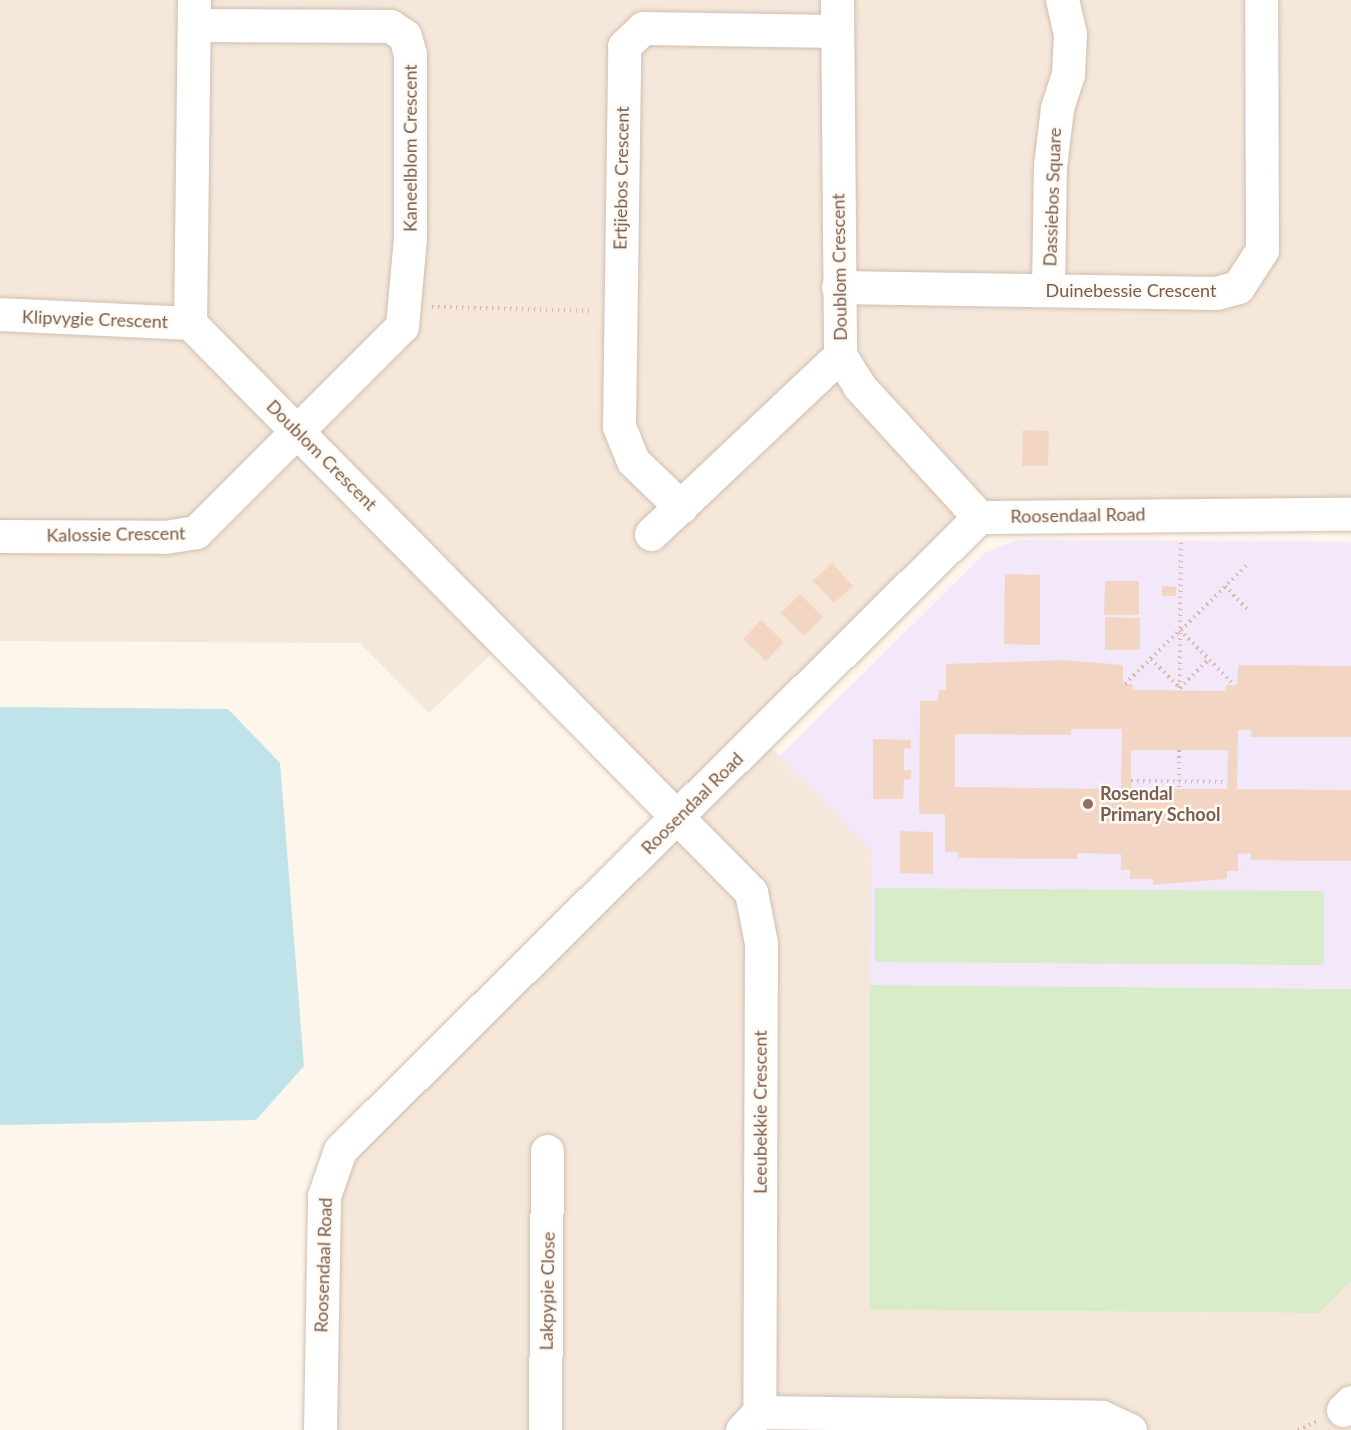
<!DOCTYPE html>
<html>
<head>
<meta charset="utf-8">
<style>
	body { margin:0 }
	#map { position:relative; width:1351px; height:1430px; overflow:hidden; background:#fdf6ec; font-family:Lato,sans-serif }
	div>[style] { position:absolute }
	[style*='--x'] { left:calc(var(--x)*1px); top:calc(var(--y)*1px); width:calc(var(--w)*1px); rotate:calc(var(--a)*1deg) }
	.residential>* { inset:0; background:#f5e8da }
	.education>* { inset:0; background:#f3e8fa }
	.green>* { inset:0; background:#d8ecc9 }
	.water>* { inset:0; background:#bfe3e8 }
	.building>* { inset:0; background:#f3d5c3 }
	.path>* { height:4px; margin-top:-2px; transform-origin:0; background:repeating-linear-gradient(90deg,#d9b8a5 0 1.5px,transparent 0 6px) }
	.roads { filter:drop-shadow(0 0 2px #d1beb0) drop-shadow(0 0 2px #d1beb0) }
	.minor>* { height:33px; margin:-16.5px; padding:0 16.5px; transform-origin:16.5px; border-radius:16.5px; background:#fff }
	.dots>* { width:16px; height:16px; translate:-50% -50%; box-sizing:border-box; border:3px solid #fffaf3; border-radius:50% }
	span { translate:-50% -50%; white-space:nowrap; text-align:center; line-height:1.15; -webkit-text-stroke:5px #fffaf3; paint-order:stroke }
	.street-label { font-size:18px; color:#7a5c4d }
	.education-label { font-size:18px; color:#785e54; font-weight:700 }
	.left { translate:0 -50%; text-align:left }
</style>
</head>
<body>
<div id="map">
	<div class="residential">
		<i style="clip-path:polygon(0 0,1351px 0,1351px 512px,980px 513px,757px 733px,872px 851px,870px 1310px,1319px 1313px,1351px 1282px,1351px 1430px,319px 1430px,329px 1168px,675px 813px,504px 642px,429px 713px,360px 643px,0 641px)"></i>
	</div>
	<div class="education">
		<i style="clip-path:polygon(1018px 540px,1351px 542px,1351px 989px,870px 985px,872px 851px,779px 757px,985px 553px)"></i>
	</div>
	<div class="green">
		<i style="clip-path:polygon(875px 888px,1324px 891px,1324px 965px,875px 962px)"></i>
		<i style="clip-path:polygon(870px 985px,1351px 989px,1351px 1282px,1319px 1313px,870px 1310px)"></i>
	</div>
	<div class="water">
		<i style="clip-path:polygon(0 707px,228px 709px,280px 763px,304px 1066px,256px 1120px,0 1125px)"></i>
	</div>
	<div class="building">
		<i style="clip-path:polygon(1023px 430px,1049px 431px,1048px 466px,1022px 466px)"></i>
		<i style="clip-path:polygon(832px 563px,853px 586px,834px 603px,813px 581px)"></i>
		<i style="clip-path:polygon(1005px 574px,1040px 575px,1040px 645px,1004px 644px)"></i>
		<i style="clip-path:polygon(1105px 581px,1139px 581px,1139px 615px,1104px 615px)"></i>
		<i style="clip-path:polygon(1162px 586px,1176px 587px,1176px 596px,1162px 596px)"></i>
		<i style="clip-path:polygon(800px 594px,823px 617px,804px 636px,781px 613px)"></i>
		<i style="clip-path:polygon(1105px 617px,1140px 618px,1140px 650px,1105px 650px)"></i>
		<i style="clip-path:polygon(761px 620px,784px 642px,766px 661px,743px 639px)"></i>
		<i style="clip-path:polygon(evenodd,1064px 660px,1123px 665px,1123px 684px,1133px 684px,1133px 690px,1226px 691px,1226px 685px,1237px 685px,1238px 665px,1351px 666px,1351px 737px,1251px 737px,1251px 730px,1238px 730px,1237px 789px,1351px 790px,1351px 861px,1251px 860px,1251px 853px,1238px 854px,1238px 871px,1227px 871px,1227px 879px,1153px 885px,1153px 879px,1130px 879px,1130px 870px,1121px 870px,1121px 854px,1077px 853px,1077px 859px,959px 858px,958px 852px,945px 852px,945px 814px,919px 814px,920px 701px,938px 701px,939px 690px,946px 690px,946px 664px,1064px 660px,1071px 729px,1122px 729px,1121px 789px,955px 787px,955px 734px,1071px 735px,1071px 729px,1064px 660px,1131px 750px,1228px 750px,1227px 789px,1131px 789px,1131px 750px)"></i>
		<i style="clip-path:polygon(873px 739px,911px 740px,911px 749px,904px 748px,904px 770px,911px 770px,911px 779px,904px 780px,903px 799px,873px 799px)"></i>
		<i style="clip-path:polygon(900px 831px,933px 832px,933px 874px,900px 873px)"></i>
	</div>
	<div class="path">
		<i style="--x:432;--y:307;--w:160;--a:1.4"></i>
		<i style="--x:1225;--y:586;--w:32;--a:46"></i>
		<i style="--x:1181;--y:630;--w:94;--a:-44.6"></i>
		<i style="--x:1151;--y:659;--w:41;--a:45"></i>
		<i style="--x:1180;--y:688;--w:41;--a:-45"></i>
		<i style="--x:1125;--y:684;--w:77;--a:-44.5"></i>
		<i style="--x:1180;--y:630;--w:77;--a:45.5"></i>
		<i style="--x:1180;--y:688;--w:145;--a:-89.6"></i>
		<i style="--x:1179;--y:750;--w:39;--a:90"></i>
		<i style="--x:1131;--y:781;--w:96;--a:0.6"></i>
		<i style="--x:1298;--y:1430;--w:22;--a:-24"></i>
	</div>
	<div class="roads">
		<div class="minor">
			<i style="--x:194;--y:0;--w:323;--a:90.7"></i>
			<i style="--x:190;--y:323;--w:799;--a:45.41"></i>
			<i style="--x:751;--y:892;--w:52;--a:78.9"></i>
			<i style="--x:761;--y:943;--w:469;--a:90.2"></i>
			<i style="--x:759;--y:1412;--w:25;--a:133"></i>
			<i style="--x:837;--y:0;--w:355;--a:89.5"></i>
			<i style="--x:840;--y:355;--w:36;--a:58"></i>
			<i style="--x:859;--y:386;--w:178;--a:47.5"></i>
			<i style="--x:838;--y:287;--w:378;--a:0.9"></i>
			<i style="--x:1216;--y:293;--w:23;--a:-15"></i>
			<i style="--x:1238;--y:287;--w:44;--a:-57"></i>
			<i style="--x:1262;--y:250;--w:250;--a:-90.2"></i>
			<i style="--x:1048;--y:290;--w:124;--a:-89.1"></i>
			<i style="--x:1050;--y:166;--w:58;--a:-83.1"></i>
			<i style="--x:1057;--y:108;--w:35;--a:-72"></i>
			<i style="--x:1068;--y:75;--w:41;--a:-87.2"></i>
			<i style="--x:1070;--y:34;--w:35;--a:-103"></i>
			<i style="--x:0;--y:314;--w:190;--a:2.7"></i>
			<i style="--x:681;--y:507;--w:66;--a:-136.2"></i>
			<i style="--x:633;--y:461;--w:38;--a:-112"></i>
			<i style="--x:619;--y:426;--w:380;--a:-89.2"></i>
			<i style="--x:624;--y:46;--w:26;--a:-43"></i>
			<i style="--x:643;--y:28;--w:194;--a:0.9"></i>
			<i style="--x:651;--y:534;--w:260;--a:-43.4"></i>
			<i style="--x:0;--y:536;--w:165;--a:0.3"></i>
			<i style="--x:165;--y:537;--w:31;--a:-9"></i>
			<i style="--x:196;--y:532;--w:291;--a:-45"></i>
			<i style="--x:402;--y:326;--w:88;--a:-84.8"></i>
			<i style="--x:410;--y:238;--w:184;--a:-90"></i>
			<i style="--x:410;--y:54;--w:19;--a:-106"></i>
			<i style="--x:405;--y:36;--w:18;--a:-146"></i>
			<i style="--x:390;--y:26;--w:196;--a:-179.7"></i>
			<i style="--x:1343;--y:1410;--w:11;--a:-45"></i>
			<i style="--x:759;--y:1412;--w:343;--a:0.8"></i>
			<i style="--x:1102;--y:1417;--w:31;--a:25"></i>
			<i style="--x:320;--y:1430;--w:234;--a:-89"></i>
			<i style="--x:324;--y:1196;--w:49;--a:-70.8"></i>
			<i style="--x:340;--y:1150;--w:899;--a:-44.73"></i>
			<i style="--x:979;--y:517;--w:372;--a:-0.5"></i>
			<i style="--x:545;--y:1430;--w:279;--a:-89.6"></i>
		</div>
	</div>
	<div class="dots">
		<i style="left:1088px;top:804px;background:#8d6e63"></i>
	</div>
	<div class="street-label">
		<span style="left:410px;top:148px;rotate:-90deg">Kaneelblom Crescent</span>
		<span style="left:621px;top:178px;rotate:-89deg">Ertjiebos Crescent</span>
		<span style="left:1052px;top:197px;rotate:-88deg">Dassiebos Square</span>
		<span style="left:839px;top:267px;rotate:-91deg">Doublom Crescent</span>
		<span style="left:1131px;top:290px">Duinebessie Crescent</span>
		<span style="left:95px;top:319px;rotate:2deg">Klipvygie Crescent</span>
		<span style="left:322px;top:455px;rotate:45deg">Doublom Crescent</span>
		<span style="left:1078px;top:515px;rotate:-1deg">Roosendaal Road</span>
		<span style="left:116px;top:534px;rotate:-1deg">Kalossie Crescent</span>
		<span style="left:692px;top:803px;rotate:-45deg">Roosendaal Road</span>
		<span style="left:760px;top:1112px;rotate:-90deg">Leeubekkie Crescent</span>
		<span style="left:323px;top:1265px;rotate:-88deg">Roosendaal Road</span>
		<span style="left:547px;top:1291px;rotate:-89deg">Lakpypie Close</span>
	</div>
	<div class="education-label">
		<span class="left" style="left:1100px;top:804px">Rosendal<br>Primary School</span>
	</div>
</div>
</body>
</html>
